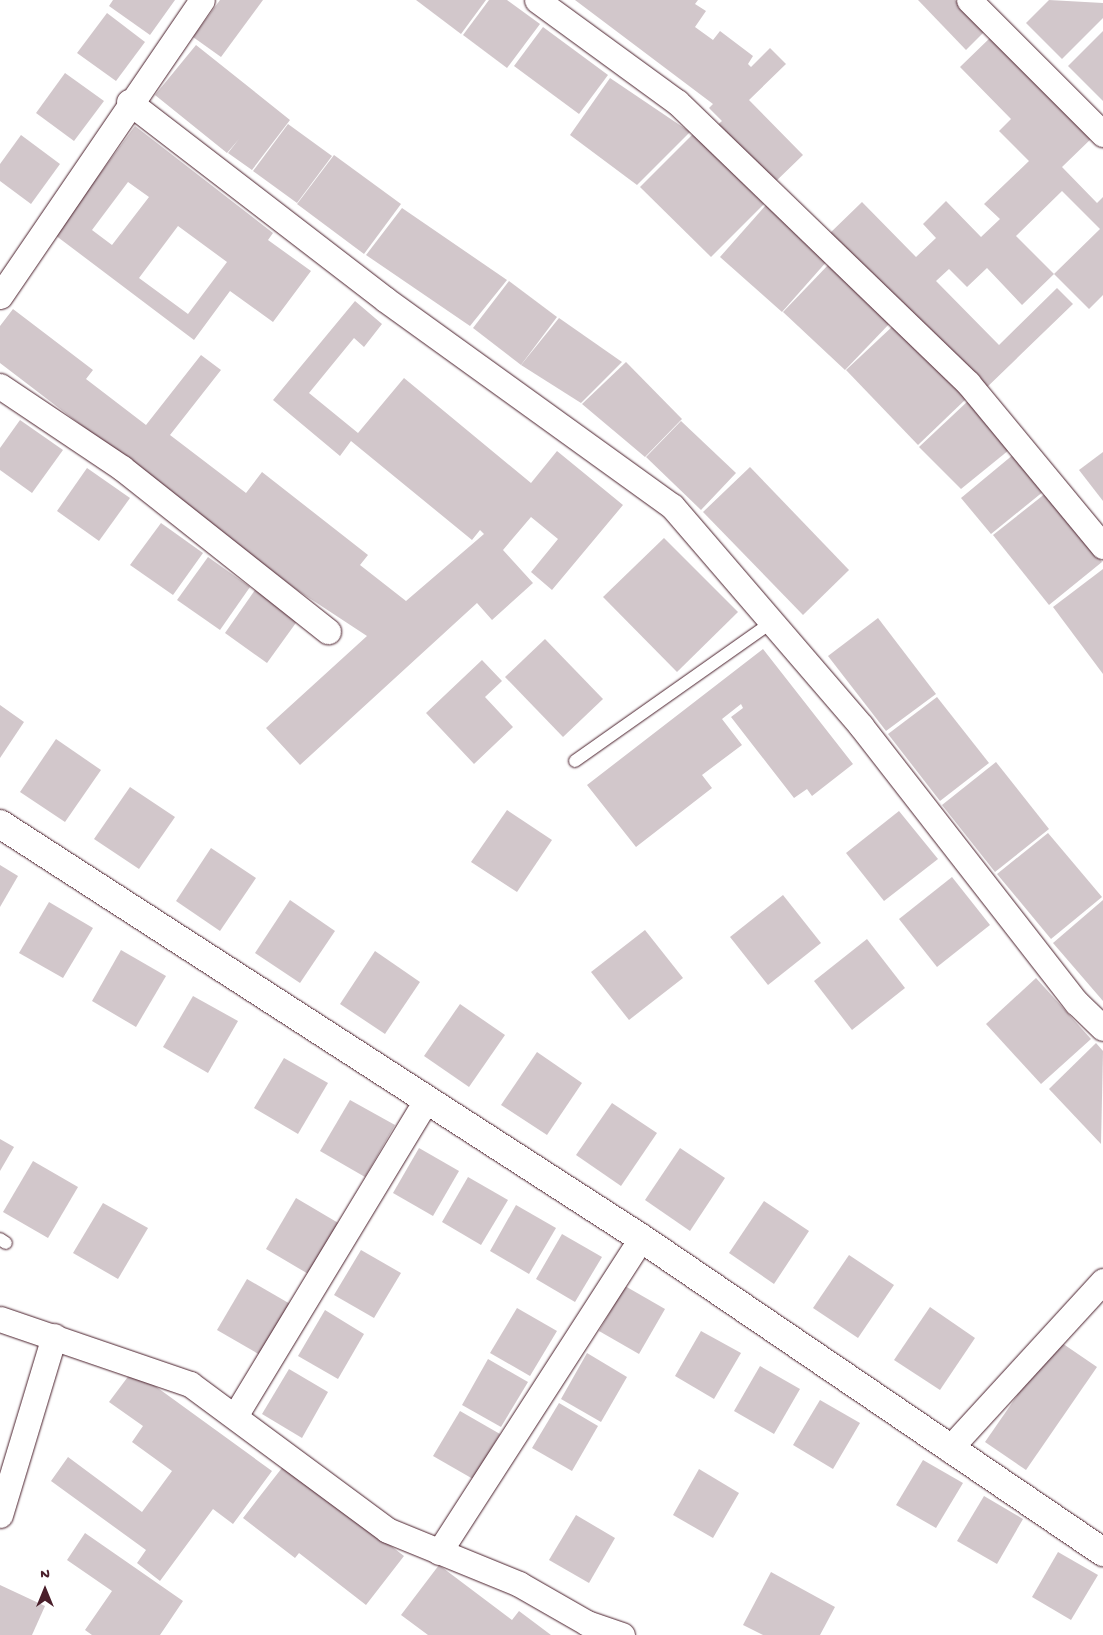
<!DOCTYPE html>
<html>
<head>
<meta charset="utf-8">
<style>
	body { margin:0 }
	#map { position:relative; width:1103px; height:1635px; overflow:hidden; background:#fff; font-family:"Gochi Hand",sans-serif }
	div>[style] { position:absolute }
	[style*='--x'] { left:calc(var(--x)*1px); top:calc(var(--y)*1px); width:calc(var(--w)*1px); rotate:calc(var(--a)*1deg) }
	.building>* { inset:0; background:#d2c7cb }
	.roads { filter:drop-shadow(0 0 1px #4a1f2b) drop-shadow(0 0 1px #4a1f2b) }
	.service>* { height:12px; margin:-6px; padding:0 6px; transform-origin:6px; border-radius:6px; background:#fff }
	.minor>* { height:25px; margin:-12.5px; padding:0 12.5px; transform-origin:12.5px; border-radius:12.5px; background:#fff }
	.tertiary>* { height:28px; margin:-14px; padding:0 14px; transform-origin:14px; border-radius:14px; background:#fff }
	span { translate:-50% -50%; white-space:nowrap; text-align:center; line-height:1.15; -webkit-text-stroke:4px #fff; paint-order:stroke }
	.north { position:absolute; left:20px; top:1565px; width:50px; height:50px; -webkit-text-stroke:4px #fff; paint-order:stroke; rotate:0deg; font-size:14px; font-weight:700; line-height:20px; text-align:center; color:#4a1f2b }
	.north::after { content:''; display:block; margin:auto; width:18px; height:22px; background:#4a1f2b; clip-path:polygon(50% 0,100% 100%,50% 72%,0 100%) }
</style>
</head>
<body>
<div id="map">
	<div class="building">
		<i style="clip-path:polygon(113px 0,175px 0,150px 35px,109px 6px)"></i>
		<i style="clip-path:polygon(220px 0,263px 0,221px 57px,193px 37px)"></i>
		<i style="clip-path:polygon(416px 0,486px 0,461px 34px)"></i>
		<i style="clip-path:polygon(489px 0,507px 0,540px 24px,507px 68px,463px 35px)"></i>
		<i style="clip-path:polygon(575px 0,698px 0,695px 4px,706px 11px,695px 27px,713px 40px,720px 31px,753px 56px,748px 64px,751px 67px,770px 48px,786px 64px,749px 100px,803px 155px,772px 185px,715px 127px,722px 121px,709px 108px,713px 104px)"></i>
		<i style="clip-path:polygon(918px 0,955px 0,985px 31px,966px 50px)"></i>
		<i style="clip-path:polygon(1049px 0,1103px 3px,1103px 18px,1062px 59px,1026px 23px)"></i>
		<i style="clip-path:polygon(107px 13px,145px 42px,116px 81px,77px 53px)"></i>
		<i style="clip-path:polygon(543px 27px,608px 75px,579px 114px,514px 66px)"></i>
		<i style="clip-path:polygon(1103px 31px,1103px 101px,1068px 66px)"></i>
		<i style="clip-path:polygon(994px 34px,1094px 136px,1062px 167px,1097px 203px,1103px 197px,1103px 295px,1089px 309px,1054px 274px,1100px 229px,1062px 191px,1016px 236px,1054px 274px,1022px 305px,987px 268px,967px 287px,949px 269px,936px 281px,999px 345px,1057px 288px,1073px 304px,982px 392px,828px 235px,862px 202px,916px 257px,936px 238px,923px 224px,946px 201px,981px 237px,1000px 219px,984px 204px,1029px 161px,999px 131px,1011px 119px,960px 67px)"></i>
		<i style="clip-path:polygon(196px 45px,290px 120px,252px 170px,228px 153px,239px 139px,227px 153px,155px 95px)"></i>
		<i style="clip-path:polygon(65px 73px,104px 101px,74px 141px,36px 113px)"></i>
		<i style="clip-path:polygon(610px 78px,690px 132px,637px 185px,570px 135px)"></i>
		<i style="clip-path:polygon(288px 124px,332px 156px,297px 203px,253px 171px)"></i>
		<i style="clip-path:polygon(evenodd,135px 126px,273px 233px,268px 240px,311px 271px,273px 322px,230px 291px,194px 340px,55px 235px,135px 126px,128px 182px,149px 197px,112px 245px,92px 230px,128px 182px,135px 126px,178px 226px,227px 262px,188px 314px,139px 278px,178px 226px)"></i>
		<i style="clip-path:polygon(693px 134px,764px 204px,711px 257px,640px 187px)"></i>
		<i style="clip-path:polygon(21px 135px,60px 164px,31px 204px,0 181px,0 164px)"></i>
		<i style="clip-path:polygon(334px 155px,401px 204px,364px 254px,297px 204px)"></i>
		<i style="clip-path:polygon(766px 205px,828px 260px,782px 312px,720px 257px)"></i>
		<i style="clip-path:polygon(402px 208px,507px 280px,470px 326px,366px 255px)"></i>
		<i style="clip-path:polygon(830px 263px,892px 321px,845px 370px,783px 312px)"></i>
		<i style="clip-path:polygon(509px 281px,557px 317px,521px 365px,473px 328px)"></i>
		<i style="clip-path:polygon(355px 301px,382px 324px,364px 347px,354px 338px,309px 393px,358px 433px,404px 378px,531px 483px,557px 451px,623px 505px,552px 590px,531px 572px,558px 539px,531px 517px,503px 550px,533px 583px,492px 620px,477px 603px,300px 765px,266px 728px,367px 636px,297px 590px,0 363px,0 326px,13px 309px,93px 370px,86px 379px,146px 425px,201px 355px,221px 370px,170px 435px,246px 493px,262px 472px,368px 555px,360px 565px,406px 601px,484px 534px,480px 530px,472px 540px,351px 441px,340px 456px,273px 400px)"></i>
		<i style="clip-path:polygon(559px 318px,622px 362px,581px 403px,521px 365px)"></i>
		<i style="clip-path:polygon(895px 324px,967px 398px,918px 445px,846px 370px)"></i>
		<i style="clip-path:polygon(626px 362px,682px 419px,645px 457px,582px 404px)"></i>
		<i style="clip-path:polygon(969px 400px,1009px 450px,961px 489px,919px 447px)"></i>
		<i style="clip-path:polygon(20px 420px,63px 450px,32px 493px,0 470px,0 448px)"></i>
		<i style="clip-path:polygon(681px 421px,736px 473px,701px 510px,646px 457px)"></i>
		<i style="clip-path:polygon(1103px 452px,1103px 501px,1079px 470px)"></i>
		<i style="clip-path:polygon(1014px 454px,1044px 491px,991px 534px,961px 498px)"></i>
		<i style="clip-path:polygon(750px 467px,849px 570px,803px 615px,703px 512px)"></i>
		<i style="clip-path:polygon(87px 468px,130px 498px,99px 541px,57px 511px)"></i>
		<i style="clip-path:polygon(1046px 493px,1102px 562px,1049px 605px,993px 535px)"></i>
		<i style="clip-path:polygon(161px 523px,203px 553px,173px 595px,130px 565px)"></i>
		<i style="clip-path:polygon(664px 538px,738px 612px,677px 672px,603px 597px)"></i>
		<i style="clip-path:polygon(208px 557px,250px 587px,220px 630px,177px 600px)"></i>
		<i style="clip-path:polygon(1103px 569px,1103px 674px,1053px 607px)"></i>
		<i style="clip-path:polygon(255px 590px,298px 620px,267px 663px,225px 633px)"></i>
		<i style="clip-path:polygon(878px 618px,936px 694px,886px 731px,828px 656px)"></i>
		<i style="clip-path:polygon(545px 639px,603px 699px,563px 737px,505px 677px)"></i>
		<i style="clip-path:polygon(763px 649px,853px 764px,812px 796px,807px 789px,794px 798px,731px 717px,743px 708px,741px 704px,722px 719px,742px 745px,702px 775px,712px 788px,636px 847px,587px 785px)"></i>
		<i style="clip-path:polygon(482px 660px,502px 681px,485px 697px,513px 727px,474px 764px,426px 713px)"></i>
		<i style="clip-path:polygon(937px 697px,989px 763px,940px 801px,888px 734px)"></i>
		<i style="clip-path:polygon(0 705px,24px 722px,0 758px)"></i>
		<i style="clip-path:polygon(56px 739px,101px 770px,65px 822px,20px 792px)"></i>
		<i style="clip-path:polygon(996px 762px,1049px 829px,995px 872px,942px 805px)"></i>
		<i style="clip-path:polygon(130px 787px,175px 817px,139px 869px,94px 839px)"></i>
		<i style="clip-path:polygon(507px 810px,552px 840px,517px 892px,471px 862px)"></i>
		<i style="clip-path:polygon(899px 811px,938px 859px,884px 901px,846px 853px)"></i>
		<i style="clip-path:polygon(1048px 833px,1102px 897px,1051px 939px,997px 874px)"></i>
		<i style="clip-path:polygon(211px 848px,256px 878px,220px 931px,176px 901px)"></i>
		<i style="clip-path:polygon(0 865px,18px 876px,0 907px)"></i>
		<i style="clip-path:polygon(952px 877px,990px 925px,937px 967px,899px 919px)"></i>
		<i style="clip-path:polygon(783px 895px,821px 943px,768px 985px,730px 937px)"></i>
		<i style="clip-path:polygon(290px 900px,335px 931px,300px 983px,255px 953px)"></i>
		<i style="clip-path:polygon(1103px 900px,1103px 1001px,1053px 943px)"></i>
		<i style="clip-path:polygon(49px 902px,93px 928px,63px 978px,19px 953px)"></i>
		<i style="clip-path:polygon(645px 930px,683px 978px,629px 1020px,591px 972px)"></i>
		<i style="clip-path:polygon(867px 939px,905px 988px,852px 1030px,814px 981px)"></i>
		<i style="clip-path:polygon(121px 950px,166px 976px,136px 1027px,92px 1001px)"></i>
		<i style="clip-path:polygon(375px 951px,420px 982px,385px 1034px,340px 1004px)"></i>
		<i style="clip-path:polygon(1036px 978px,1091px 1039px,1041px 1084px,986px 1024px)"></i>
		<i style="clip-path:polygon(193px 996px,238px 1021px,208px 1073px,163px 1047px)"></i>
		<i style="clip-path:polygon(460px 1004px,505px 1035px,469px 1087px,424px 1056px)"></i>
		<i style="clip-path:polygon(1096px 1043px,1103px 1051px,1101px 1144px,1049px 1089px)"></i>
		<i style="clip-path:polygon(537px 1052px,582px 1083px,547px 1135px,501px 1105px)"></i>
		<i style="clip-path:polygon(284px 1058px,328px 1083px,298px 1134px,254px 1108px)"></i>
		<i style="clip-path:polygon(350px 1100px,395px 1125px,365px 1177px,320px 1151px)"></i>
		<i style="clip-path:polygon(612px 1103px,657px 1133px,621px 1186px,576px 1155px)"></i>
		<i style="clip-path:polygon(0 1139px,14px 1147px,0 1171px)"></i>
		<i style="clip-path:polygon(419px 1148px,459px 1171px,433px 1216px,393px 1193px)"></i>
		<i style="clip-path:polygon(680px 1148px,725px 1178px,690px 1231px,645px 1200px)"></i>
		<i style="clip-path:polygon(33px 1161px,78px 1187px,48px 1238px,3px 1212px)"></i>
		<i style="clip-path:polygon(468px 1177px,508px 1200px,481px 1245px,442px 1222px)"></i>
		<i style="clip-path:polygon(296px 1198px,340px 1224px,310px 1275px,266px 1249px)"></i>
		<i style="clip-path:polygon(764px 1201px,809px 1231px,774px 1284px,729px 1253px)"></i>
		<i style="clip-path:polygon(103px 1203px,148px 1228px,118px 1279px,73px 1253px)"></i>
		<i style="clip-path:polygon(516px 1205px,556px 1228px,529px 1274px,490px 1251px)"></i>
		<i style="clip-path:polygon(562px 1234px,602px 1257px,575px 1302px,536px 1279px)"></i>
		<i style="clip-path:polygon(361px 1250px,401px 1273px,374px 1318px,334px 1295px)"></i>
		<i style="clip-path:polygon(849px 1255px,894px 1285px,858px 1338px,813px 1308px)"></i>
		<i style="clip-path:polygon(247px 1279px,292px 1305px,262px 1356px,217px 1330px)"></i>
		<i style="clip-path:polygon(625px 1286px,665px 1309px,639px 1354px,599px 1331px)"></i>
		<i style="clip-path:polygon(930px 1307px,975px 1338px,940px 1390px,894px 1360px)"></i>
		<i style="clip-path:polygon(517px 1308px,557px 1331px,530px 1376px,490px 1353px)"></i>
		<i style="clip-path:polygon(325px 1310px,364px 1334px,338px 1379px,298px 1356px)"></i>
		<i style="clip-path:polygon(701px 1331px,741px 1353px,714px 1399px,675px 1376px)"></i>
		<i style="clip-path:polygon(1056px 1339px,1097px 1367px,1026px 1470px,985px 1442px)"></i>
		<i style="clip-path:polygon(587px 1353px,627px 1377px,601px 1422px,561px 1399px)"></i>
		<i style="clip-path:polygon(488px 1359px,528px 1382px,501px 1427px,462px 1405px)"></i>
		<i style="clip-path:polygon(760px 1366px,800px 1389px,774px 1434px,734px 1411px)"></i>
		<i style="clip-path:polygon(289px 1369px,328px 1392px,302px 1438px,262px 1414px)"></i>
		<i style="clip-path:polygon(133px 1370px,272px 1471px,233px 1524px,213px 1509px,160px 1581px,137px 1563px,146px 1550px,51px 1481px,68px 1457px,142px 1512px,172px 1471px,132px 1442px,143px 1426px,109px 1402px)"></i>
		<i style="clip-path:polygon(820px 1400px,860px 1423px,833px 1469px,793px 1445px)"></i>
		<i style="clip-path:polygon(559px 1403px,598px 1426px,572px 1471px,532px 1448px)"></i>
		<i style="clip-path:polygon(460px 1411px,500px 1434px,473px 1479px,433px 1456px)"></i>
		<i style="clip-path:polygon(923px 1460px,963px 1483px,936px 1528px,896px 1505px)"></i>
		<i style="clip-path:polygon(285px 1464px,404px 1556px,366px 1605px,299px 1553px,295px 1558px,243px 1518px)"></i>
		<i style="clip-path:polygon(699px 1469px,739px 1493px,713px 1538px,673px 1515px)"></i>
		<i style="clip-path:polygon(984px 1496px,1023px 1519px,997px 1564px,957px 1541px)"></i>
		<i style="clip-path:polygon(576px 1515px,615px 1538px,589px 1583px,549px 1560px)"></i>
		<i style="clip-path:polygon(85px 1533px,183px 1601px,160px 1635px,92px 1635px,85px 1630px,112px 1591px,67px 1560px)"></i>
		<i style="clip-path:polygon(1058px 1552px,1098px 1575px,1071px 1620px,1032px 1597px)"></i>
		<i style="clip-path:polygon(439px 1565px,512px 1620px,519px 1611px,551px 1635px,428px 1635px,401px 1615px)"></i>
		<i style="clip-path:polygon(771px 1572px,835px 1607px,820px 1635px,763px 1635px,743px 1625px)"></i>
		<i style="clip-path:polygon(0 1585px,45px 1606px,32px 1635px,0 1635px)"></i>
	</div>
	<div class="roads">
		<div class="service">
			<i style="--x:575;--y:761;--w:241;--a:-35.2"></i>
			<i style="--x:0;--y:1239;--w:7;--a:34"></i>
		</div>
		<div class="minor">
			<i style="--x:537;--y:0;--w:173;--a:36.1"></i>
			<i style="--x:677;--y:102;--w:405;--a:44"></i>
			<i style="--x:968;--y:383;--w:212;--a:50.4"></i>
			<i style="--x:969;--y:0;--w:190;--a:45"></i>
			<i style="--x:129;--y:102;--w:324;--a:37.6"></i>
			<i style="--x:386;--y:300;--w:352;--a:35.8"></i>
			<i style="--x:672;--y:506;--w:290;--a:49.3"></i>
			<i style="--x:861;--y:726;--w:351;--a:52.1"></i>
			<i style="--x:1077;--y:1003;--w:36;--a:44"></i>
			<i style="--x:0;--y:296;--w:358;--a:-55.7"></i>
			<i style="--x:0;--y:386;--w:147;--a:33.9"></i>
			<i style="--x:122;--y:468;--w:263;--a:38.4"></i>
			<i style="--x:0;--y:1319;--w:201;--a:18.9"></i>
			<i style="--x:190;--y:1384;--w:245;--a:36.5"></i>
			<i style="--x:387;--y:1530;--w:143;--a:22.2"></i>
			<i style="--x:519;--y:1584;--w:78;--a:29.8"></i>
			<i style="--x:587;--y:1623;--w:37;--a:19"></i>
			<i style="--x:235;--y:1416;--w:367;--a:-58.8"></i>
			<i style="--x:949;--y:1449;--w:228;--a:-47.5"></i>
			<i style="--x:0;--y:1515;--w:187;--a:-73.2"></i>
			<i style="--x:439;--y:1552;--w:373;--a:-57.2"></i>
		</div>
		<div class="tertiary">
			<i style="--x:0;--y:824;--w:763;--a:32.86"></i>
			<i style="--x:641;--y:1238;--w:559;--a:34.2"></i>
		</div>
	</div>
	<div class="north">N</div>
</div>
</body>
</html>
